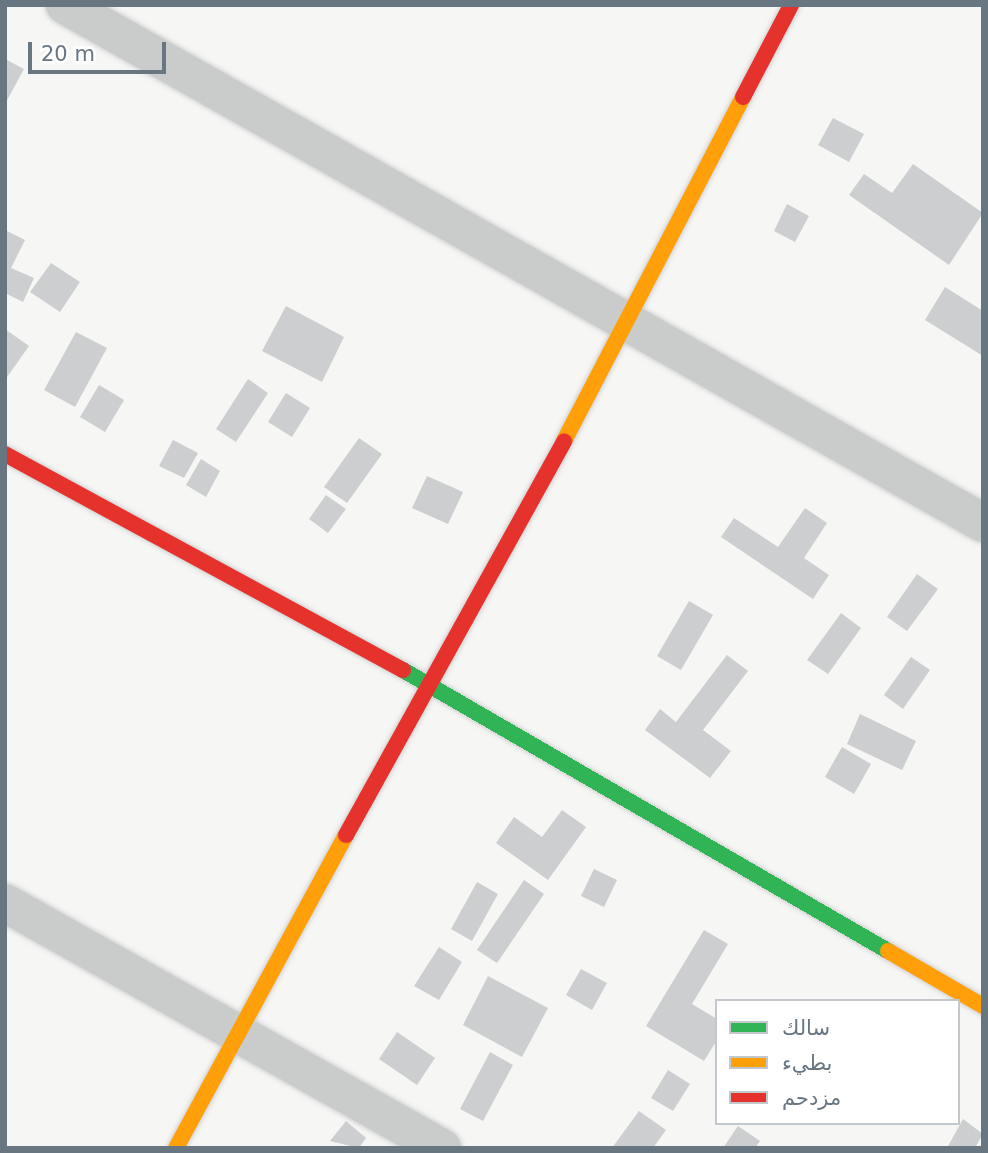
<!DOCTYPE html>
<html>
<head>
<meta charset="utf-8">
<style>
	body { margin:0 }
	#map { position:relative; width:988px; height:1153px; overflow:hidden; background:#f6f6f5; font-family:"DejaVu Sans","Noto Naskh Arabic",sans-serif }
	div>[style] { position:absolute }
	[style*='--x'] { left:calc(var(--x)*1px); top:calc(var(--y)*1px); width:calc(var(--w)*1px); rotate:calc(var(--a)*1deg) }
	.building>* { inset:0; background:#cdcecf }
	.roads { filter:drop-shadow(0 0 2px #d2d2d3) drop-shadow(0 0 2px #d2d2d3) }
	.street>* { height:38px; margin:-19px; padding:0 19px; transform-origin:19px; border-radius:19px; background:#cacccc }
	.fast>* { height:16px; margin:-8px; padding:0 8px; transform-origin:8px; border-radius:8px; background:#30b455 }
	.slow>* { height:16px; margin:-8px; padding:0 8px; transform-origin:8px; border-radius:8px; background:#ff9f0a }
	.jam>* { height:16px; margin:-8px; padding:0 8px; transform-origin:8px; border-radius:8px; background:#e5322d }
	span { translate:-50% -50%; white-space:nowrap; text-align:center; line-height:1.15; -webkit-text-stroke:7px #fff; paint-order:stroke }
	.frame { position:absolute; inset:0; border:7px solid #687682; pointer-events:none }
	.legend { position:absolute; left:715px; top:999px; width:245px; height:126px; box-sizing:border-box; background:#fff; border:2px solid #c3c8cd; margin:0; padding:9px 12px; list-style:none; font-size:21px; color:#687682 }
	.legend li { display:flex; align-items:center; gap:14px; height:35px }
	.legend b { width:35px; border:2px solid #c3c8cd }
	.scale { position:absolute; left:28px; top:42px; width:138px; height:32px; box-sizing:border-box; border:4px solid #687682; border-top:0; padding-left:9px; font-size:21px; line-height:24px; white-space:nowrap; color:#687682; -webkit-text-stroke:5px #fff; paint-order:stroke }
</style>
</head>
<body>
<div id="map">
	<div class="building">
		<i style="clip-path:polygon(5px 59px,24px 69px,5px 104px)"></i>
		<i style="clip-path:polygon(833px 118px,864px 134px,849px 162px,818px 145px)"></i>
		<i style="clip-path:polygon(913px 164px,983px 213px,949px 265px,849px 195px,864px 174px,892px 193px)"></i>
		<i style="clip-path:polygon(787px 204px,809px 216px,795px 242px,774px 231px)"></i>
		<i style="clip-path:polygon(5px 230px,25px 240px,11px 268px,34px 278px,23px 302px,5px 293px)"></i>
		<i style="clip-path:polygon(51px 263px,80px 282px,60px 312px,30px 292px)"></i>
		<i style="clip-path:polygon(945px 287px,983px 311px,983px 356px,925px 320px)"></i>
		<i style="clip-path:polygon(286px 306px,344px 337px,322px 382px,262px 351px)"></i>
		<i style="clip-path:polygon(5px 329px,29px 346px,5px 380px)"></i>
		<i style="clip-path:polygon(76px 332px,107px 348px,75px 407px,44px 390px)"></i>
		<i style="clip-path:polygon(248px 379px,268px 393px,236px 442px,216px 429px)"></i>
		<i style="clip-path:polygon(99px 385px,124px 400px,105px 432px,80px 417px)"></i>
		<i style="clip-path:polygon(286px 393px,310px 408px,292px 437px,268px 422px)"></i>
		<i style="clip-path:polygon(359px 438px,382px 454px,347px 503px,324px 487px)"></i>
		<i style="clip-path:polygon(173px 440px,198px 453px,184px 478px,159px 466px)"></i>
		<i style="clip-path:polygon(201px 459px,220px 471px,206px 497px,186px 485px)"></i>
		<i style="clip-path:polygon(427px 476px,463px 492px,448px 524px,412px 508px)"></i>
		<i style="clip-path:polygon(326px 495px,346px 509px,328px 533px,309px 519px)"></i>
		<i style="clip-path:polygon(805px 508px,827px 523px,804px 558px,829px 575px,813px 599px,721px 537px,734px 518px,778px 547px)"></i>
		<i style="clip-path:polygon(917px 574px,938px 589px,907px 631px,887px 617px)"></i>
		<i style="clip-path:polygon(689px 601px,713px 615px,681px 670px,657px 656px)"></i>
		<i style="clip-path:polygon(841px 613px,861px 628px,828px 674px,807px 660px)"></i>
		<i style="clip-path:polygon(727px 655px,748px 671px,703px 730px,731px 751px,710px 778px,645px 730px,660px 709px,676px 722px)"></i>
		<i style="clip-path:polygon(911px 657px,930px 670px,903px 709px,884px 695px)"></i>
		<i style="clip-path:polygon(860px 714px,916px 741px,902px 770px,847px 744px)"></i>
		<i style="clip-path:polygon(842px 747px,871px 764px,854px 794px,825px 777px)"></i>
		<i style="clip-path:polygon(562px 810px,586px 827px,548px 880px,496px 843px,514px 817px,542px 837px)"></i>
		<i style="clip-path:polygon(594px 869px,617px 880px,604px 907px,581px 896px)"></i>
		<i style="clip-path:polygon(524px 880px,544px 894px,497px 963px,477px 950px)"></i>
		<i style="clip-path:polygon(477px 882px,498px 894px,472px 941px,451px 929px)"></i>
		<i style="clip-path:polygon(704px 930px,728px 944px,692px 1004px,717px 1019px,717px 1040px,704px 1061px,646px 1026px)"></i>
		<i style="clip-path:polygon(439px 947px,462px 962px,439px 1000px,414px 986px)"></i>
		<i style="clip-path:polygon(581px 969px,607px 983px,592px 1010px,566px 995px)"></i>
		<i style="clip-path:polygon(488px 976px,548px 1008px,522px 1057px,463px 1025px)"></i>
		<i style="clip-path:polygon(397px 1032px,435px 1058px,417px 1085px,379px 1059px)"></i>
		<i style="clip-path:polygon(490px 1052px,513px 1065px,483px 1121px,460px 1109px)"></i>
		<i style="clip-path:polygon(668px 1070px,690px 1084px,673px 1111px,651px 1098px)"></i>
		<i style="clip-path:polygon(639px 1111px,666px 1130px,653px 1148px,612px 1148px)"></i>
		<i style="clip-path:polygon(963px 1119px,983px 1134px,975px 1148px,947px 1148px)"></i>
		<i style="clip-path:polygon(346px 1121px,366px 1138px,359px 1148px,330px 1141px)"></i>
		<i style="clip-path:polygon(738px 1126px,760px 1141px,755px 1148px,723px 1148px)"></i>
	</div>
	<div class="roads">
		<div class="street">
			<i style="--x:65;--y:5;--w:1054;--a:29.43"></i>
			<i style="--x:5;--y:903;--w:501;--a:29.28"></i>
		</div>
		<div class="fast">
			<i style="--x:403;--y:670;--w:561;--a:30.09"></i>
		</div>
		<div class="slow">
			<i style="--x:564;--y:441;--w:388;--a:-62.5"></i>
			<i style="--x:888;--y:951;--w:110;--a:30.1"></i>
			<i style="--x:176;--y:1148;--w:356;--a:-61.5"></i>
		</div>
		<div class="jam">
			<i style="--x:743;--y:97;--w:104;--a:-62.4"></i>
			<i style="--x:5;--y:454;--w:453;--a:28.5"></i>
			<i style="--x:346;--y:835;--w:450;--a:-61"></i>
		</div>
	</div>
	<div class="frame"></div>
	<ul class="legend">
	<li><b style="height:9px;background:#30b455"></b>سالك</li>
	<li><b style="height:9px;background:#ff9f0a"></b>بطيء</li>
	<li><b style="height:9px;background:#e5322d"></b>مزدحم</li>
	</ul>
	<div class="scale">20 m</div>
</div>
</body>
</html>
